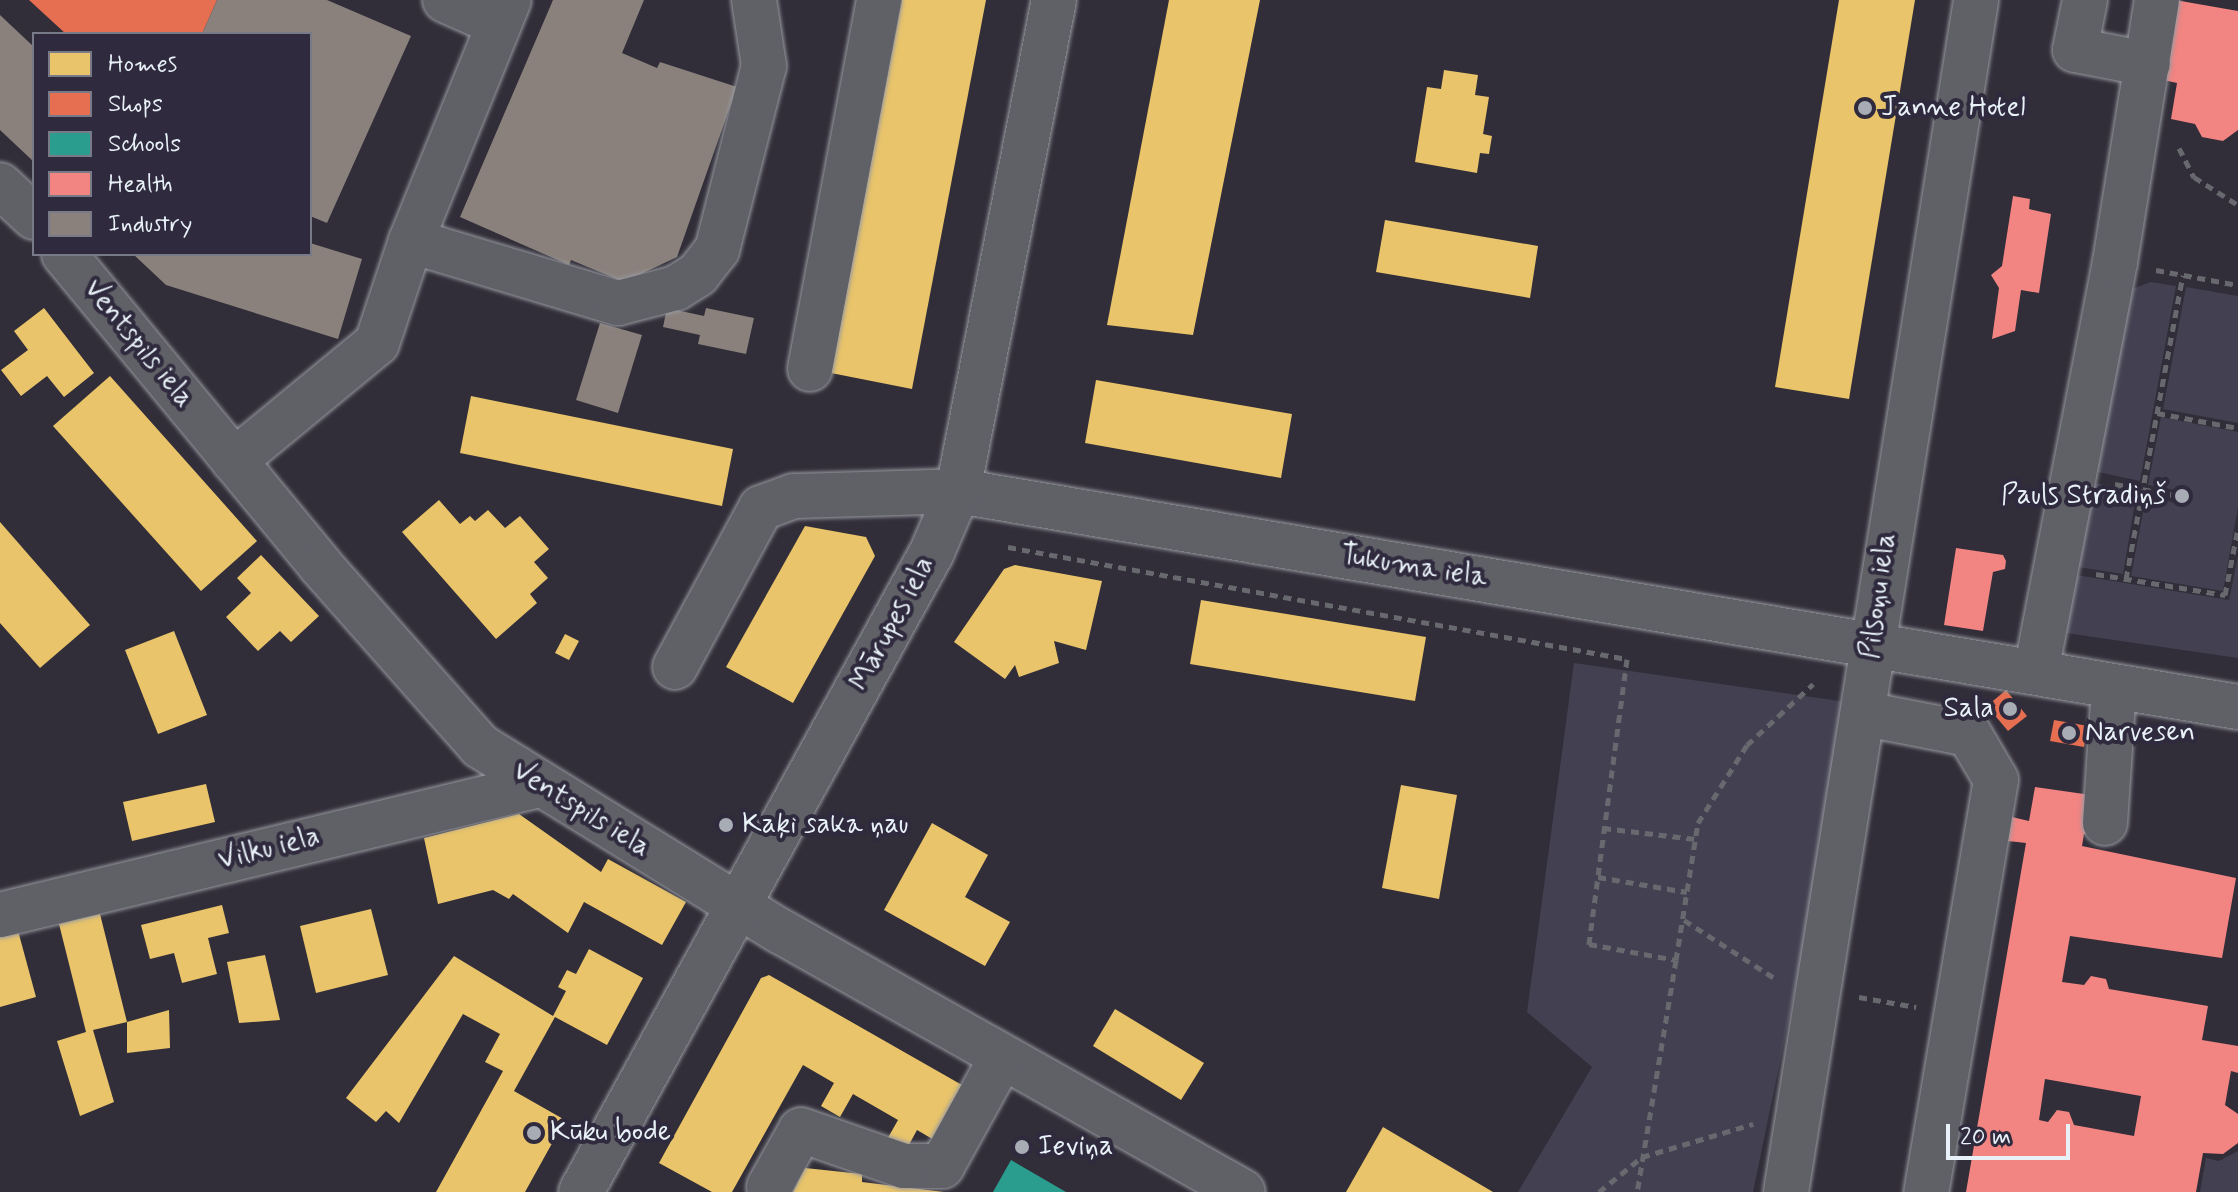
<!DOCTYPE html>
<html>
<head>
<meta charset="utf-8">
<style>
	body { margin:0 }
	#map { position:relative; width:2238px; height:1192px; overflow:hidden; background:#312e39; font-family:Mynerve,sans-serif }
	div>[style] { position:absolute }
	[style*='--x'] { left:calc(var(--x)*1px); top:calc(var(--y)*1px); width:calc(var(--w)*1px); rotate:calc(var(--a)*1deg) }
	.green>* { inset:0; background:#434151 }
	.homes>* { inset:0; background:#e9c46a }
	.shops>* { inset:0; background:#e76f51 }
	.schools>* { inset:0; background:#2a9d8f }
	.health>* { inset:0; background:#f28482 }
	.industry>* { inset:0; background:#8a817c }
	.path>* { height:5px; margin-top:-2.5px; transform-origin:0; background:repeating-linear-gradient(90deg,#68686f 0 8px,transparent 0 14px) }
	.roads { filter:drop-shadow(0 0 2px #98999f) drop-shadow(0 0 2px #98999f) }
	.minor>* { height:44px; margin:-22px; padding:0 22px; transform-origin:22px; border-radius:22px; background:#606067 }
	.dots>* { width:22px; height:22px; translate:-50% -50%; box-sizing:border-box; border:4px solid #2f2a3d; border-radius:50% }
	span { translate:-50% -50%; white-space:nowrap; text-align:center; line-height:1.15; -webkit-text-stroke:8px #2f2a3d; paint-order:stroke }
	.poi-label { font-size:28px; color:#e8f1f8 }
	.left { translate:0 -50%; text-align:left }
	.right { translate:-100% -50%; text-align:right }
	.street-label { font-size:28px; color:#e8f1f8 }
	.legend { position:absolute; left:32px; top:32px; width:280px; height:224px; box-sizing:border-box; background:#2f2a3d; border:2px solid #797a88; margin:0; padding:10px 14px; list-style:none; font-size:24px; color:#e8f1f8 }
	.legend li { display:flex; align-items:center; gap:16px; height:40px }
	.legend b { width:40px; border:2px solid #797a88 }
	.scale { position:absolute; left:1946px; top:1124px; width:124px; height:36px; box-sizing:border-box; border:4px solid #e8f1f8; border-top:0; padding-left:10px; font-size:24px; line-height:28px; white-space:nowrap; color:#e8f1f8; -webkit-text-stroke:6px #2f2a3d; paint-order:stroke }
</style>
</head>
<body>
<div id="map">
	<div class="green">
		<i style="clip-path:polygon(2151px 282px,2176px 286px,2140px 481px,2089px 470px,2132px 289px)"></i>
		<i style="clip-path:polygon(2186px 287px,2238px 296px,2238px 423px,2163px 409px)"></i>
		<i style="clip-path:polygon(2161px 417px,2238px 432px,2238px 507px,2223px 591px,2131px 576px,2146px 496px,2184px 505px,2186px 492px,2148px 485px)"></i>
		<i style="clip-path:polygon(2088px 482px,2137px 491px,2123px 574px,2072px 566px)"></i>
		<i style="clip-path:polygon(2238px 556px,2238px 658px,2059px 632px,2070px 574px,2229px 600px)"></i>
		<i style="clip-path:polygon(1574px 663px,1854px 703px,1753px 1192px,1518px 1192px,1592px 1067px,1527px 1012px)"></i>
		<i style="clip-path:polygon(2238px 1151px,2238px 1192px,2200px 1192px,2206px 1158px,2219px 1161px)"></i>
	</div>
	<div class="homes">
		<i style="clip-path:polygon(902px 0,986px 0,912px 389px,831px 373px)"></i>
		<i style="clip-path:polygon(1169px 0,1260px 0,1193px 335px,1107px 325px)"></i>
		<i style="clip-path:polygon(1839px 0,1915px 0,1849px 399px,1775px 387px)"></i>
		<i style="clip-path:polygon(1444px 70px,1478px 75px,1475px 95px,1489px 97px,1483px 134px,1492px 136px,1489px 154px,1480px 153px,1477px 173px,1415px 162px,1427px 87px,1441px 89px)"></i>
		<i style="clip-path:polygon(1385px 220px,1538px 246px,1530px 298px,1376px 272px)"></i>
		<i style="clip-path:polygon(44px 308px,94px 373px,64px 397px,47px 376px,21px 396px,1px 370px,28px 350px,14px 331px)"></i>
		<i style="clip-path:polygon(110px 376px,257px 541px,201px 591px,53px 426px)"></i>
		<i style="clip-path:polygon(1096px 380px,1292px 414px,1281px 478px,1085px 443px)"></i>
		<i style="clip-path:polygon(471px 396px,733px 449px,722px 506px,460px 453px)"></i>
		<i style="clip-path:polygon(439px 500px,460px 524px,470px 516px,475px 521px,488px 510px,505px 528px,520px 516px,549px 549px,534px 562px,548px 578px,530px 594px,537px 603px,496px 639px,402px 532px)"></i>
		<i style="clip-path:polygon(0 522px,90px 625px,40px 668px,0 623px)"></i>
		<i style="clip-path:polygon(805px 526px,866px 537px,875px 556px,793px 703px,726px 667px)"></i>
		<i style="clip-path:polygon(261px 555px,319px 616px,291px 642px,280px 631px,258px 651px,226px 617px,251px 593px,237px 578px)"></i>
		<i style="clip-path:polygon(1015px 565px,1102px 581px,1086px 650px,1054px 641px,1059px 663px,1019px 677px,1015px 665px,1005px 679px,954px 642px,1004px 569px)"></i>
		<i style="clip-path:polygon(1201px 600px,1426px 637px,1415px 701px,1190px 664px)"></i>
		<i style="clip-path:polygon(174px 631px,207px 715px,158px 734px,125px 650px)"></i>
		<i style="clip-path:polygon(565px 634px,579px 641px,569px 660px,555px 653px)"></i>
		<i style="clip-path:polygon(206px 784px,215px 822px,132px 841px,123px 802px)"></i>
		<i style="clip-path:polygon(1401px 785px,1457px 795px,1439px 899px,1382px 888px)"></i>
		<i style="clip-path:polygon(519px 814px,601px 872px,608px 859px,686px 902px,662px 945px,584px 902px,568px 933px,513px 894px,509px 899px,493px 890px,438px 904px,424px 838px)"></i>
		<i style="clip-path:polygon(932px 823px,988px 855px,965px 897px,1010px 922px,985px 966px,884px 910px)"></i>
		<i style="clip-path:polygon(222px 905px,229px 933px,208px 938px,217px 974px,182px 983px,174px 953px,150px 959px,141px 925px)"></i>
		<i style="clip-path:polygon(371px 909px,388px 975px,316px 993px,300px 926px)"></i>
		<i style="clip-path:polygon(100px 914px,127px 1022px,93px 1030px,114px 1102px,80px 1116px,57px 1041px,86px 1032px,59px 924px)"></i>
		<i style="clip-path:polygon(17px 927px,36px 997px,0 1007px,0 931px)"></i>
		<i style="clip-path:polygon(589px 949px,643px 978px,607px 1045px,555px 1017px,514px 1091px,565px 1120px,525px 1192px,436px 1192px,503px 1071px,485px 1062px,500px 1034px,463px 1014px,399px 1123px,386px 1111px,376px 1122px,346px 1098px,454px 956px,553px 1016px,566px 991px,558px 987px,567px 970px,576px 974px)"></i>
		<i style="clip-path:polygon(265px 955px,280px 1020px,239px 1023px,227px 962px)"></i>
		<i style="clip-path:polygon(769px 975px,969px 1089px,941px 1144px,917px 1130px,904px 1154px,885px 1143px,898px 1120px,853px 1094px,840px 1117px,821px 1106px,834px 1083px,803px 1065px,732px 1192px,712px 1192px,659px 1163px,761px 978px)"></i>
		<i style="clip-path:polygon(1115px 1009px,1204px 1063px,1181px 1100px,1093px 1046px)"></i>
		<i style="clip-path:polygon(169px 1010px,170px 1048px,127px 1053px,127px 1022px)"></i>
		<i style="clip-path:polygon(1383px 1127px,1493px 1192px,1346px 1192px)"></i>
		<i style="clip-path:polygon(805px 1168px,862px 1174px,862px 1182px,944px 1192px,793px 1192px)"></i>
	</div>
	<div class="shops">
		<i style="clip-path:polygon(29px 0,217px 0,202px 34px,66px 34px)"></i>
		<i style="clip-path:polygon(2006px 690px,2027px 716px,2008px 731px,1987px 706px)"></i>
		<i style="clip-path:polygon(2054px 720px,2088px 726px,2084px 747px,2050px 741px)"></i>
	</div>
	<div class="schools">
		<i style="clip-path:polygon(1011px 1160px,1066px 1192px,993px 1192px)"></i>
	</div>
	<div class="health">
		<i style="clip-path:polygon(2175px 0,2238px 11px,2238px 130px,2223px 141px,2202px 137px,2195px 124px,2171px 119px,2177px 83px,2159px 79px)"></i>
		<i style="clip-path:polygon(2013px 196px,2030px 199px,2029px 209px,2051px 214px,2039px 293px,2021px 290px,2015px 331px,1992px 339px,1999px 288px,1991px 275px,2002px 266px)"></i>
		<i style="clip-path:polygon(1956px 548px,2003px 555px,2006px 561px,2005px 569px,1993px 572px,1983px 631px,1944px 625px)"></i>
		<i style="clip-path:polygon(evenodd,2035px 787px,2098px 796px,2091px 835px,2084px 834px,2082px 846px,2236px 878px,2222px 958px,2070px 936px,2062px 982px,2084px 985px,2091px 976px,2106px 979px,2109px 989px,2208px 1006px,2202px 1040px,2238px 1046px,2238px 1073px,2231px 1071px,2225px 1105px,2238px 1114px,2238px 1143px,2223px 1154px,2203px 1153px,2196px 1192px,1966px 1192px,2026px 843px,2008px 841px,2012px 817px,2029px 821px,2035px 787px,2045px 1079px,2141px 1096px,2134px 1136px,2074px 1125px,2069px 1112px,2057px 1110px,2048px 1122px,2039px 1120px,2045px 1079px)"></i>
	</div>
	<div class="industry">
		<i style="clip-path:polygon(217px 0,327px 0,411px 36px,327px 223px,310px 216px,310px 34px,202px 34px)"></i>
		<i style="clip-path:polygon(553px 0,644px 0,622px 53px,657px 68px,660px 62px,737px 87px,677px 257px,624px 282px,571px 260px,569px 265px,460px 217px)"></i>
		<i style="clip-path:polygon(0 15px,34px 47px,34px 162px,0 130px)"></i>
		<i style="clip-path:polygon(310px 243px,362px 259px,338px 339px,166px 285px,133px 254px,310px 254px)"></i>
		<i style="clip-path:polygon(667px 308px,704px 316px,706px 308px,754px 318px,746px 354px,698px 344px,700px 335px,663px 327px)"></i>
		<i style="clip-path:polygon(600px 323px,642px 335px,618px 413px,576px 400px)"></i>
	</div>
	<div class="path">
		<i style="--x:2179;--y:148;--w:33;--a:63"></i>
		<i style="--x:2194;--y:177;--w:52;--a:32.5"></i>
		<i style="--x:2156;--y:270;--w:83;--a:10.4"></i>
		<i style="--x:2157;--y:413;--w:82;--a:10.5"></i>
		<i style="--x:2115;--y:484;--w:59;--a:10.7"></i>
		<i style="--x:1008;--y:547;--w:629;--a:10.26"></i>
		<i style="--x:1627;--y:659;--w:288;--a:97.6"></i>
		<i style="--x:1589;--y:944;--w:88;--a:10.4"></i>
		<i style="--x:1676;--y:960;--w:235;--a:99.5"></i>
		<i style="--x:2096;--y:574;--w:131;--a:9.2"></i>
		<i style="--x:2225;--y:595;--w:68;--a:-79"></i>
		<i style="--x:2126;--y:579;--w:309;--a:-79.4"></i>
		<i style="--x:1603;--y:828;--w:93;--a:6.8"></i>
		<i style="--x:1598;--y:877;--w:90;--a:9.6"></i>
		<i style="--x:1684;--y:920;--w:109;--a:32.7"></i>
		<i style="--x:1676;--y:960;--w:139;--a:-80.9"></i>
		<i style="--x:1698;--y:823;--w:92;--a:-57.9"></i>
		<i style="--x:1747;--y:745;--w:90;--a:-42.7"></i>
		<i style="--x:1859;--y:997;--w:58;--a:10"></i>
		<i style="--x:1599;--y:1192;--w:55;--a:-39.1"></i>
		<i style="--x:1642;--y:1157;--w:116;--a:-16.6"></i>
	</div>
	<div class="roads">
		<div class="minor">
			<i style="--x:445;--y:0;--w:59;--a:24"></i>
			<i style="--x:2085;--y:0;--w:51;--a:101.3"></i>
			<i style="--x:2075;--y:50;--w:74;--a:10.9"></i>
			<i style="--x:0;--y:185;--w:47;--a:43.3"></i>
			<i style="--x:411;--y:241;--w:216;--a:16.7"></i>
			<i style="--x:618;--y:303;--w:60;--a:-14.5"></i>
			<i style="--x:676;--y:288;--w:26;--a:-32"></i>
			<i style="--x:698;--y:274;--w:31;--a:-52"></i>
			<i style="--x:717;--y:250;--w:190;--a:-75.7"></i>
			<i style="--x:764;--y:66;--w:67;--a:-98.6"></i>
			<i style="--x:64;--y:254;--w:403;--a:50.5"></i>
			<i style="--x:320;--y:565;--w:242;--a:48.5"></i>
			<i style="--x:480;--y:746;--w:352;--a:31.7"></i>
			<i style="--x:780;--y:931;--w:531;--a:29.41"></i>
			<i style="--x:810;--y:369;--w:375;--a:-79.4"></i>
			<i style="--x:234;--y:461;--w:185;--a:-39.5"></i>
			<i style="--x:377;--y:343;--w:108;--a:-71.6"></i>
			<i style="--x:411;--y:241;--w:260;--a:-67.9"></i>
			<i style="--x:675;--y:667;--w:181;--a:-61.6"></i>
			<i style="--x:761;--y:508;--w:35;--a:-20"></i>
			<i style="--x:794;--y:496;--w:164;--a:-1.7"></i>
			<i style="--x:958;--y:491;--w:1298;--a:9.58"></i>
			<i style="--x:2036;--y:672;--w:418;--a:-79.1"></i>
			<i style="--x:2115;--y:262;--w:265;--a:-80.9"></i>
			<i style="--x:1865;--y:714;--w:106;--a:10.9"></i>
			<i style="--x:1969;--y:734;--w:53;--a:59.6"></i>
			<i style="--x:1996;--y:780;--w:418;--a:99.6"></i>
			<i style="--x:2105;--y:823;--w:137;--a:-86.2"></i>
			<i style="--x:0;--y:915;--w:554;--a:-13.56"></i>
			<i style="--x:769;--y:1187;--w:65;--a:-60.7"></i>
			<i style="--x:801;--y:1130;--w:109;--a:19.3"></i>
			<i style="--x:904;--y:1166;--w:38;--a:0"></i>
			<i style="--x:942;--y:1166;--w:124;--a:-61.2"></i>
			<i style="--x:581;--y:1192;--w:730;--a:-61.26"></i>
			<i style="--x:932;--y:552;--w:66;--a:-66.9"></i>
			<i style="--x:958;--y:491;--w:500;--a:-78.94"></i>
			<i style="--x:1786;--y:1192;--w:1207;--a:-80.94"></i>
		</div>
	</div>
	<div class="dots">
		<i style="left:1865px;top:108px;background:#a8adb5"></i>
		<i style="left:2182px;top:496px;background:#a8adb5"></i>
		<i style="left:2010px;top:709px;background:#a8adb5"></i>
		<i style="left:2069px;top:733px;background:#a8adb5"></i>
		<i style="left:726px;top:825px;background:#a8adb5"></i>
		<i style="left:534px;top:1133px;background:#a8adb5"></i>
		<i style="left:1022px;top:1147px;background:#a8adb5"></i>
	</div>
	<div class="poi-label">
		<span class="left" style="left:1881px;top:108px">Janne Hotel</span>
		<span class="right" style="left:2166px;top:496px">Pauls Stradiņš</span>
		<span class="right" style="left:1994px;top:709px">Sala</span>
		<span class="left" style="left:2085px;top:733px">Narvesen</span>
		<span class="left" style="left:742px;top:825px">Kaķi saka ņau</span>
		<span class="left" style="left:550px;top:1133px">Kūku bode</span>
		<span class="left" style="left:1038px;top:1147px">Ieviņa</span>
	</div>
	<div class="street-label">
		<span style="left:138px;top:344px;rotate:51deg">Ventspils iela</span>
		<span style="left:1414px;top:567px;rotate:9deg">Tukuma iela</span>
		<span style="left:1879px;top:596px;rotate:-82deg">Pilsoņu iela</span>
		<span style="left:893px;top:624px;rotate:-62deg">Mārupes iela</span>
		<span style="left:581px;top:810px;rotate:32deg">Ventspils iela</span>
		<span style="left:269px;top:849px;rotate:-14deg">Vilku iela</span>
	</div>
	<ul class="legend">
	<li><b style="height:22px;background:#e9c46a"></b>Homes</li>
	<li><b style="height:22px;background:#e76f51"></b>Shops</li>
	<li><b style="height:22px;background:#2a9d8f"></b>Schools</li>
	<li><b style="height:22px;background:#f28482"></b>Health</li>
	<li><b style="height:22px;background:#8a817c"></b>Industry</li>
	</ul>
	<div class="scale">20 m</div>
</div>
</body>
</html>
